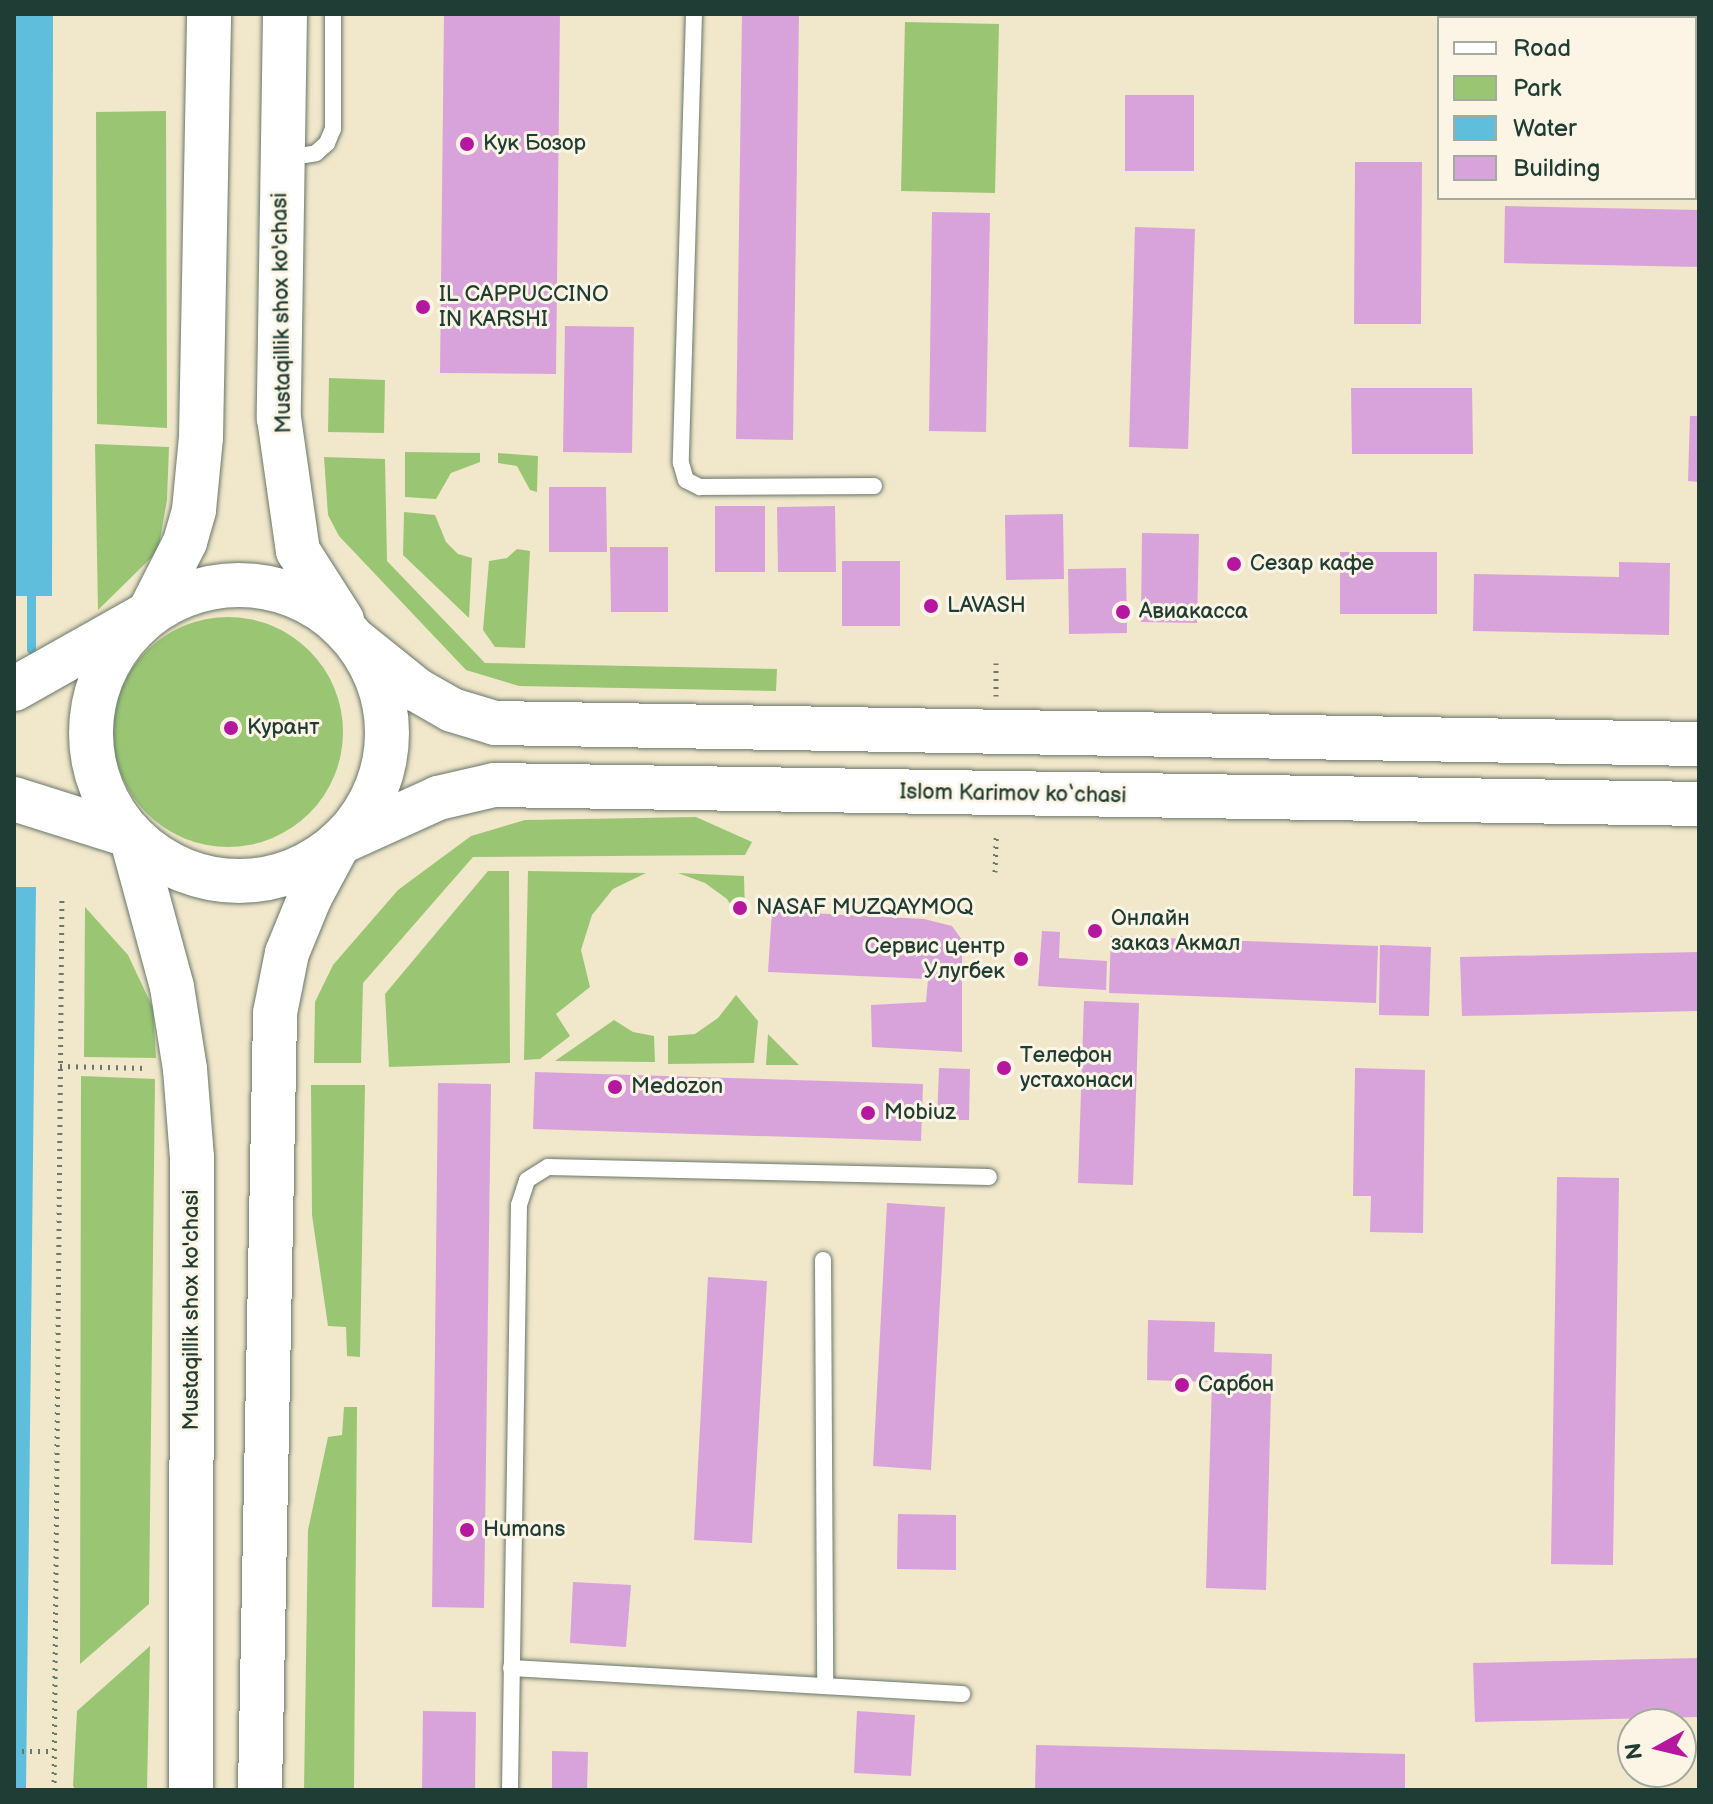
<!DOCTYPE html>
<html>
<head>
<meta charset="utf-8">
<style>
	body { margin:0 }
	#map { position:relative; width:1713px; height:1804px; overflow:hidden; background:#f1e7cb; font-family:"Balsamiq Sans",sans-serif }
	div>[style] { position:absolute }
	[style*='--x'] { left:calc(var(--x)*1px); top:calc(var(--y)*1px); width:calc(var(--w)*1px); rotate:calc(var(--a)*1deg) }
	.green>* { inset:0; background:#9ac674 }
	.round { border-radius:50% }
	.water>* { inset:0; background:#5ebedc }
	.stream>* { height:9px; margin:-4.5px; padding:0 4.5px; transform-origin:4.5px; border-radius:4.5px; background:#5ebedc }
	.building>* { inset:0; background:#d8a3db }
	.path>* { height:5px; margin-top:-2.5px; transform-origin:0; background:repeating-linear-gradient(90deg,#687869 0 2px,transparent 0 8px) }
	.roads { filter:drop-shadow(0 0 2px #687869) drop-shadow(0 0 2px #687869) }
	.lane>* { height:16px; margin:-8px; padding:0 8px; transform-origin:8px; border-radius:8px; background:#fff }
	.secondary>* { height:44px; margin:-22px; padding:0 22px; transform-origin:22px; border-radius:22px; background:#fff }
	.primary>* { height:44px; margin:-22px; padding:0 22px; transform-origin:22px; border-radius:22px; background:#fff }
	.primary>.ring { margin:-22px; padding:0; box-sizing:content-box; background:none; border:44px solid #fff; border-radius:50% }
	.dots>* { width:22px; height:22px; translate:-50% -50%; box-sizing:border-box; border:4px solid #fcf5e5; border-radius:50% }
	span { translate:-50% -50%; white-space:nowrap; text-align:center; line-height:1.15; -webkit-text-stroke:6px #fcf5e5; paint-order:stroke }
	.poi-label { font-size:22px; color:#1f3d34 }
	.left { translate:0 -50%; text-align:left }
	.right { translate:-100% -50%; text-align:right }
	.street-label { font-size:22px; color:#1f3d34 }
	.frame { position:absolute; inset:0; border:16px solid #1f3d34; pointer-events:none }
	.legend { position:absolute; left:1437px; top:16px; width:260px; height:184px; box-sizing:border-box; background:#fcf5e5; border:2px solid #a4ab9e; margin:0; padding:10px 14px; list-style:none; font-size:24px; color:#1f3d34 }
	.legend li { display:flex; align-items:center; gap:16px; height:40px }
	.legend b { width:40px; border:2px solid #a4ab9e }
	.north { position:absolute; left:1617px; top:1708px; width:80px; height:80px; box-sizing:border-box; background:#fcf5e5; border:2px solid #a4ab9e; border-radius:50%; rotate:262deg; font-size:22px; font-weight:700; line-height:32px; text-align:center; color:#1f3d34 }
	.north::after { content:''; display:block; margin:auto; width:28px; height:36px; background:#b5179e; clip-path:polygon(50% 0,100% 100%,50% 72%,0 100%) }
</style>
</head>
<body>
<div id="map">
	<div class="green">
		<i style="clip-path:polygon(905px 22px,999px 24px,995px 193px,901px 191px)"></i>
		<i style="clip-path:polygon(166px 111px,167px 428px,97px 424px,96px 112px)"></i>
		<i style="clip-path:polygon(329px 378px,385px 380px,384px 433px,328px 432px)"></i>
		<i style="clip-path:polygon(95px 444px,169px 447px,167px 500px,158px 551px,98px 610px)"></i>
		<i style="clip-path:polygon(405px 452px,480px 453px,480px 462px,451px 473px,436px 499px,405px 497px)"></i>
		<i style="clip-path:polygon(498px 453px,538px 456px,537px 492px,530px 490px,517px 466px,498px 463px)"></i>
		<i style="clip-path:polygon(324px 457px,385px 459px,387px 561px,485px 663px,777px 669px,776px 691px,519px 686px,466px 670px,339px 536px,328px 515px)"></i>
		<i style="clip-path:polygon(404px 512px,435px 515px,446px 542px,458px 554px,472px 558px,469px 618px,403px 555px)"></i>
		<i style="clip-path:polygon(517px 549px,530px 551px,525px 648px,495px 647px,483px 630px,489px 561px,507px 558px)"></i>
		<i class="round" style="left:113px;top:617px;width:230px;height:230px"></i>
		<i style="clip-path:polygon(696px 817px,752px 842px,745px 855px,473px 857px,363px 983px,361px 1063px,314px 1063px,315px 1002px,333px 965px,398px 890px,471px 836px,525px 820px)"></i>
		<i style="clip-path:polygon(488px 871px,509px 871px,510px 1063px,389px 1067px,385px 994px)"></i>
		<i style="clip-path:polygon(528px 871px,646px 873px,613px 889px,592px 915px,581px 950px,590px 987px,556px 1014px,570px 1036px,540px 1059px,524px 1060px)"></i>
		<i style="clip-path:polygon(678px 873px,744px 876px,745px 916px,738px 917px,727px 899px,705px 883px)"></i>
		<i style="clip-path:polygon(85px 907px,128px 955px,153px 1008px,156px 1058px,84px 1057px)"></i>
		<i style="clip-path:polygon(736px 995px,758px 1021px,754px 1063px,668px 1064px,668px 1036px,695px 1034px,718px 1018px)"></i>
		<i style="clip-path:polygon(614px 1020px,633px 1032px,654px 1036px,655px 1062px,555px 1061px)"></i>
		<i style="clip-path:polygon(768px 1034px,799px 1065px,766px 1065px)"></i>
		<i style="clip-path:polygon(81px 1076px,155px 1079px,149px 1604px,80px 1664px)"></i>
		<i style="clip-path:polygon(311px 1085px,365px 1085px,360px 1357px,347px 1356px,346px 1327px,328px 1326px,312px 1215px)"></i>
		<i style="clip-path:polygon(344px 1407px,357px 1407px,354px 1790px,304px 1790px,308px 1530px,328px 1437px,342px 1435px)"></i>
		<i style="clip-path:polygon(150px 1646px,147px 1790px,76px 1790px,73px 1786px,77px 1711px)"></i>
	</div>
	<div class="water">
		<i style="clip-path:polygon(14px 14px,53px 14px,52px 596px,14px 596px)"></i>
		<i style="clip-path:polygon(14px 887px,36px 887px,26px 1790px,14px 1790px)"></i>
	</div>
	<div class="stream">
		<i style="--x:31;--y:649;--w:64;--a:-90"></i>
	</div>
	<div class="building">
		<i style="clip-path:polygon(444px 14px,560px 14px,556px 374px,440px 373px)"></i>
		<i style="clip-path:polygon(742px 14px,799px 14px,793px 440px,736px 439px)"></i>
		<i style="clip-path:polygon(1125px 95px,1194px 95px,1194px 171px,1125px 171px)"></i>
		<i style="clip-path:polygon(1355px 162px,1422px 162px,1421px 324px,1354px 324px)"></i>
		<i style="clip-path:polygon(1505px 206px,1699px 210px,1699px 267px,1504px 263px)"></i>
		<i style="clip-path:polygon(932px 212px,990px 213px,986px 432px,929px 431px)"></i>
		<i style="clip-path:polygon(1135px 227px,1195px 229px,1188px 449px,1129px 447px)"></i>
		<i style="clip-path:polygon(565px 326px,634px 327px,632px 453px,563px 452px)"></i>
		<i style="clip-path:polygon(1351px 388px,1472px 388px,1473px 454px,1352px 454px)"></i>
		<i style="clip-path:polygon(1690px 416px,1699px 416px,1699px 482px,1688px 481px)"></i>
		<i style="clip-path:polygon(549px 487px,606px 487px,607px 552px,549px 552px)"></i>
		<i style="clip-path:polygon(715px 506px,765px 506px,765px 572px,715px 572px)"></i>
		<i style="clip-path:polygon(835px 506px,836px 572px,778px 572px,777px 507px)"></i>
		<i style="clip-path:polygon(1063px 514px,1064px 579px,1006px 580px,1005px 515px)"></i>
		<i style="clip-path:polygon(1142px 533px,1199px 534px,1197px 623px,1141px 622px)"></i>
		<i style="clip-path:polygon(610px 547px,668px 547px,668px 612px,611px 612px)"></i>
		<i style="clip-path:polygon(1340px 552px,1437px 552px,1437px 614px,1340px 614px)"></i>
		<i style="clip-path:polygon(842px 561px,900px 561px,900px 626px,842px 626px)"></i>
		<i style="clip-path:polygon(1619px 562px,1670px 563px,1669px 635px,1473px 631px,1474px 574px,1619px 577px)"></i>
		<i style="clip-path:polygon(1126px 568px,1127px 633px,1069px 634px,1068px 569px)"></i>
		<i style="clip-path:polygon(772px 911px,924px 919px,952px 926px,962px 940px,962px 1052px,872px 1047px,871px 1005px,926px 1002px,928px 979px,768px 972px)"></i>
		<i style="clip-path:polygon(1042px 931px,1060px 932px,1059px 958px,1107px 961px,1106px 990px,1038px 986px)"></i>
		<i style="clip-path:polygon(1111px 936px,1378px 946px,1376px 1003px,1109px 993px)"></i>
		<i style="clip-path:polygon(1380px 945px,1431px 947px,1429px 1016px,1379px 1015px)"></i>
		<i style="clip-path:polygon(1699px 952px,1699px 1011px,1462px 1016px,1460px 957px)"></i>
		<i style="clip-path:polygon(1084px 1001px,1139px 1003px,1133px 1185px,1078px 1183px)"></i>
		<i style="clip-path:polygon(939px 1068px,970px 1069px,969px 1120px,937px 1120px)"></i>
		<i style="clip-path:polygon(1355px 1068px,1425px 1070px,1423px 1233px,1370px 1232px,1371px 1196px,1353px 1196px)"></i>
		<i style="clip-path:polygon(535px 1072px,923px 1084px,921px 1141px,533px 1129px)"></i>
		<i style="clip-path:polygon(438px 1083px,491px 1084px,484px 1608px,432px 1607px)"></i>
		<i style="clip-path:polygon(1557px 1177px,1619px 1178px,1613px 1565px,1551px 1564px)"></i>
		<i style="clip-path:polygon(887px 1203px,945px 1207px,931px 1470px,873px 1466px)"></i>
		<i style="clip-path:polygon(708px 1277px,767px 1281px,752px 1543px,694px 1540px)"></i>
		<i style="clip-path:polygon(1148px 1320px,1215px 1322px,1214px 1352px,1272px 1354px,1266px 1590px,1206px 1588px,1212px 1382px,1147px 1380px)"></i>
		<i style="clip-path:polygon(898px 1514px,956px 1515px,956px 1570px,897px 1569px)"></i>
		<i style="clip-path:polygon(573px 1582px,631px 1585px,626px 1647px,570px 1643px)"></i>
		<i style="clip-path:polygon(1699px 1658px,1699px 1717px,1475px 1722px,1473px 1663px)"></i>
		<i style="clip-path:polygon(423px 1711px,476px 1712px,475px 1790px,422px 1790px)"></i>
		<i style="clip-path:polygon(857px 1711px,915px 1715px,911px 1776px,854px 1773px)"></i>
		<i style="clip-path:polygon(1036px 1745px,1405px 1754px,1405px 1790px,1035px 1790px)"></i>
		<i style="clip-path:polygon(552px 1751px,588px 1752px,587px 1790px,552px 1790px)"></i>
	</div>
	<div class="path">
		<i style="--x:996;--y:696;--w:33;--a:-90"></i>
		<i style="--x:995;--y:872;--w:36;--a:-88"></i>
		<i style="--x:60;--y:1066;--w:88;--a:1.3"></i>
		<i style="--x:14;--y:1751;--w:40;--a:0"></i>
		<i style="--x:54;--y:1790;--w:895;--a:-89.49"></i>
	</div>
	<div class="roads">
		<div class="lane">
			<i style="--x:694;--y:14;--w:449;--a:91.7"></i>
			<i style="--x:681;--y:463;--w:18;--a:74"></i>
			<i style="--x:686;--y:480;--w:16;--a:27"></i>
			<i style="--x:700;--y:487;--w:174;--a:-0.3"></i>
			<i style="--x:286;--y:158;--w:30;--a:-9"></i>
			<i style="--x:316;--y:153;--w:15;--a:-42"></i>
			<i style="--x:327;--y:143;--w:15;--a:-67"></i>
			<i style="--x:333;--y:129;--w:115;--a:-90"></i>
			<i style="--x:823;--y:1260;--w:426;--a:89.7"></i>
			<i style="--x:511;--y:1668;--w:452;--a:3.3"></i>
			<i style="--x:510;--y:1790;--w:585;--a:-89.12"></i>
			<i style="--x:519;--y:1205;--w:26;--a:-72"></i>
			<i style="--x:527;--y:1180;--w:25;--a:-32"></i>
			<i style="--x:548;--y:1167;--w:441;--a:1.3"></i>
		</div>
		<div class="secondary">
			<i style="--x:357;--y:642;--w:77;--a:38.7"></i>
			<i style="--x:417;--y:690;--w:40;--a:29.7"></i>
			<i style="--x:452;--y:710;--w:45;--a:16.8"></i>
			<i style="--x:495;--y:723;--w:1204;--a:1"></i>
			<i style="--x:339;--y:843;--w:109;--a:-24.4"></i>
			<i style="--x:438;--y:798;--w:57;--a:-13.1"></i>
			<i style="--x:494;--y:785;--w:1205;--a:0.9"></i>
		</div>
		<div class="primary">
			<i style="--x:285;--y:14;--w:404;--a:90.9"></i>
			<i style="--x:279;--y:418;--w:134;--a:81.9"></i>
			<i style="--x:298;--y:551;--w:82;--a:57.5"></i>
			<i class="ring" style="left:91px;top:585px;width:252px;height:252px"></i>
			<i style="--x:14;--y:689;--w:155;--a:-29.4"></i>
			<i style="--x:149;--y:613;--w:80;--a:-63.1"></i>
			<i style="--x:185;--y:542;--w:33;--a:-74"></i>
			<i style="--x:194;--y:510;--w:73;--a:-84.5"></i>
			<i style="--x:201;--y:437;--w:423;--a:-88.9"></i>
			<i style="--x:14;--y:799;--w:123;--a:17.5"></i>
			<i style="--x:131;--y:836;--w:156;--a:74.8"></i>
			<i style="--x:172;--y:987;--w:83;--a:81"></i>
			<i style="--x:185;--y:1069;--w:88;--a:85.5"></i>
			<i style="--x:192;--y:1157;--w:633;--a:90.09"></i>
			<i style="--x:260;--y:1790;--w:777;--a:-88.89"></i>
			<i style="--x:275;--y:1013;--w:61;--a:-78.7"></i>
			<i style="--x:287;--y:953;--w:61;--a:-67.7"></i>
			<i style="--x:310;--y:897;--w:61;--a:-61.8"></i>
		</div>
	</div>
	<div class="dots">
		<i style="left:467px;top:144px;background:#b5179e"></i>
		<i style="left:423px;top:307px;background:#b5179e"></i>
		<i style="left:1234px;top:564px;background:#b5179e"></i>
		<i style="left:931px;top:606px;background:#b5179e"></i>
		<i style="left:1123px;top:612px;background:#b5179e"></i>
		<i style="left:231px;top:728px;background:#b5179e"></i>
		<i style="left:740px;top:908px;background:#b5179e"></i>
		<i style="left:1095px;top:931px;background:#b5179e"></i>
		<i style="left:1021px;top:959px;background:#b5179e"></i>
		<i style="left:1004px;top:1068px;background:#b5179e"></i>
		<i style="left:615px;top:1087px;background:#b5179e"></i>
		<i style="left:868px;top:1113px;background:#b5179e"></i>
		<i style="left:1182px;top:1385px;background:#b5179e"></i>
		<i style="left:467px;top:1530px;background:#b5179e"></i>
	</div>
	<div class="poi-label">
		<span class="left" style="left:483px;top:144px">Кук Бозор</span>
		<span class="left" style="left:439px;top:307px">IL CAPPUCCINO<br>IN KARSHI</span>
		<span class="left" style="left:1250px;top:564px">Сезар кафе</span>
		<span class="left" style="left:947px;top:606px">LAVASH</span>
		<span class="left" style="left:1139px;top:612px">Авиакасса</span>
		<span class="left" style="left:247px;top:728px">Курант</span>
		<span class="left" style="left:756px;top:908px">NASAF MUZQAYMOQ</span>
		<span class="left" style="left:1111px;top:931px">Онлайн<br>заказ Акмал</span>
		<span class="right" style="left:1005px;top:959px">Сервис центр<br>Улугбек</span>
		<span class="left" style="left:1020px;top:1068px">Телефон<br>устахонаси</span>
		<span class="left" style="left:631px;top:1087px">Medozon</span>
		<span class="left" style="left:884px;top:1113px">Mobiuz</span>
		<span class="left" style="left:1198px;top:1385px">Сарбон</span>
		<span class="left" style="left:483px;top:1530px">Humans</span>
	</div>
	<div class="street-label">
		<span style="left:282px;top:313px;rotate:-91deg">Mustaqillik shox ko'chasi</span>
		<span style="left:1013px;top:794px;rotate:1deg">Islom Karimov ko‘chasi</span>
		<span style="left:192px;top:1310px;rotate:-90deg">Mustaqillik shox ko'chasi</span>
	</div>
	<div class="frame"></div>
	<ul class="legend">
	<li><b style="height:10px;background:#fff"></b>Road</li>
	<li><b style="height:22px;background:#9ac674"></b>Park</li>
	<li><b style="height:22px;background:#5ebedc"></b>Water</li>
	<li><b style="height:22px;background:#d8a3db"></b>Building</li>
	</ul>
	<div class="north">N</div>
</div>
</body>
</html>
